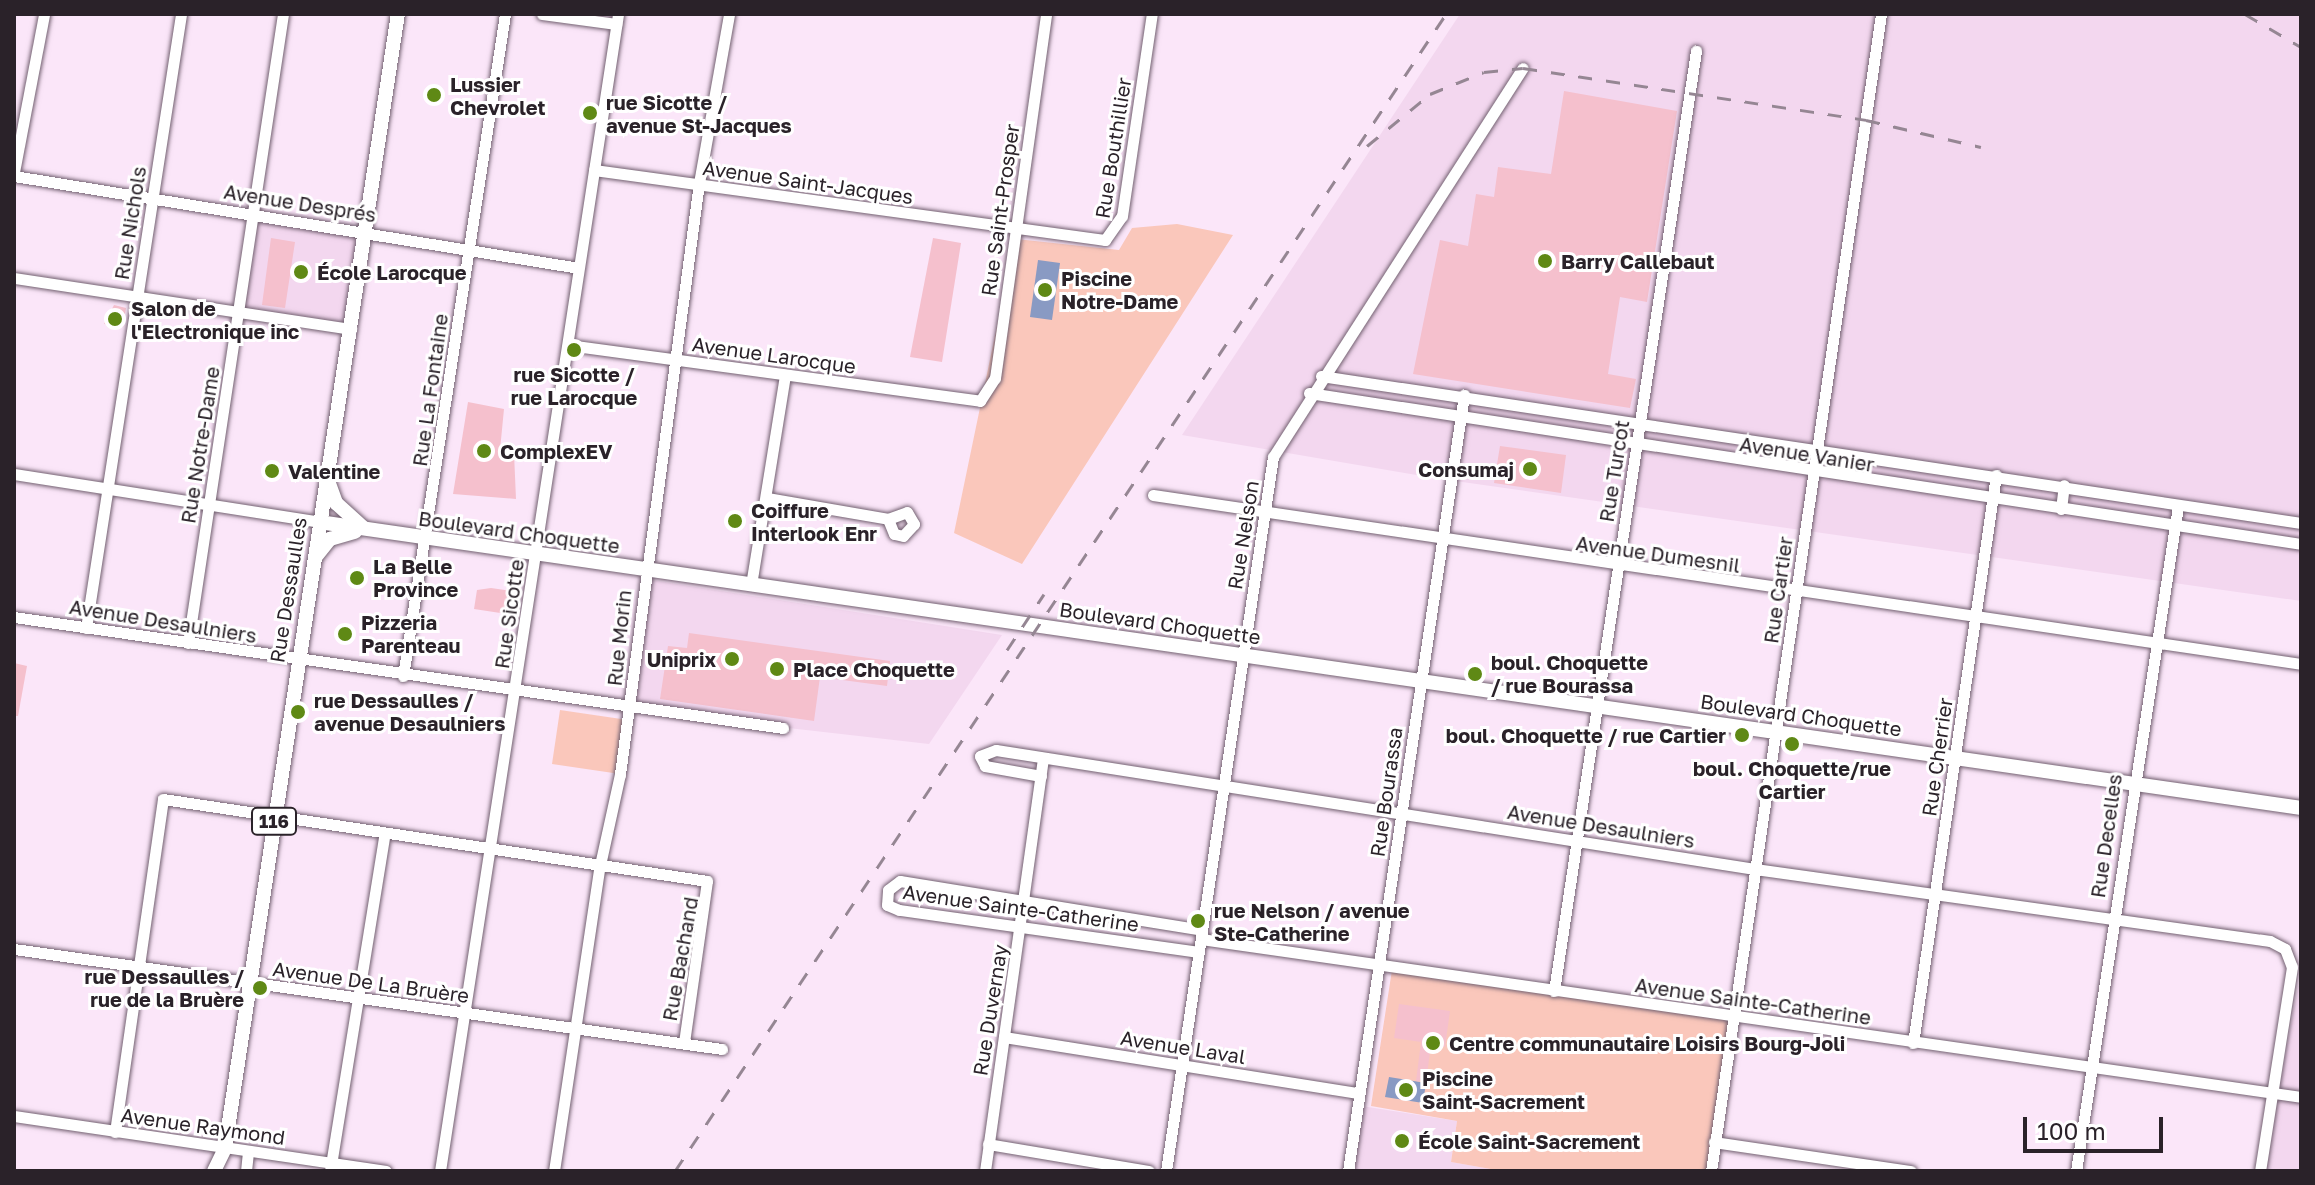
<!DOCTYPE html>
<html>
<head>
<meta charset="utf-8">
<style>
	body { margin:0 }
	#map { position:relative; width:2315px; height:1185px; overflow:hidden; background:#fbe6f9; font-family:"Golos Text",sans-serif }
	div>[style] { position:absolute }
	[style*='--x'] { left:calc(var(--x)*1px); top:calc(var(--y)*1px); width:calc(var(--w)*1px); rotate:calc(var(--a)*1deg) }
	.built>* { inset:0; background:#f3d7ef }
	.green>* { inset:0; background:#fac7bb }
	.water>* { inset:0; background:#899ac3 }
	.building>* { inset:0; background:#f5c0cd }
	.roads { filter:drop-shadow(0 0 2px #726070) drop-shadow(0 0 2px #726070) }
	.minor>* { height:11px; margin:-5.5px; padding:0 5.5px; transform-origin:5.5px; border-radius:5.5px; background:#fff }
	.major>* { height:14px; margin:-7px; padding:0 7px; transform-origin:7px; border-radius:7px; background:#fff }
	.rail>* { height:3px; margin-top:-1.5px; transform-origin:0; background:repeating-linear-gradient(90deg,#958693 0 14px,transparent 0 28px) }
	.dots>* { width:22px; height:22px; translate:-50% -50%; box-sizing:border-box; border:4px solid #fff; border-radius:50% }
	span { translate:-50% -50%; white-space:nowrap; text-align:center; line-height:1.15; -webkit-text-stroke:6px #fff; paint-order:stroke }
	.shield-label span { padding:2px 6px; background:#fff; border:2px solid; border-radius:6px; -webkit-text-stroke-width:0 }
	.shield-label { font-size:18px; color:#2a2229; font-weight:700 }
	.poi-label { font-size:20px; color:#2a2229; font-weight:700 }
	.left { translate:0 -50%; text-align:left }
	.right { translate:-100% -50%; text-align:right }
	.street-label { font-size:20px; color:#2a2229 }
	.frame { position:absolute; inset:0; border:16px solid #2a2229; pointer-events:none }
	.scale { position:absolute; left:2023px; top:1117px; width:140px; height:36px; box-sizing:border-box; border:4px solid #2a2229; border-top:0; padding-left:10px; font-size:24px; line-height:28px; white-space:nowrap; color:#2a2229; -webkit-text-stroke:6px #fff; paint-order:stroke }
</style>
</head>
<body>
<div id="map">
	<div class="built">
		<i style="clip-path:polygon(1460px 14px,2301px 14px,2301px 601px,1434px 478px,1182px 435px)"></i>
		<i style="clip-path:polygon(253px 213px,364px 232px,351px 329px,238px 312px)"></i>
		<i style="clip-path:polygon(645px 579px,1002px 635px,929px 744px,629px 710px)"></i>
		<i style="clip-path:polygon(2301px 971px,2301px 1171px,2264px 1171px)"></i>
		<i style="clip-path:polygon(1355px 1105px,1457px 1121px,1451px 1162px,1502px 1171px,1347px 1171px)"></i>
	</div>
	<div class="green">
		<i style="clip-path:polygon(1177px 224px,1233px 235px,1022px 564px,954px 533px,1015px 239px,1119px 250px,1132px 228px)"></i>
		<i style="clip-path:polygon(560px 710px,628px 720px,620px 774px,552px 764px)"></i>
		<i style="clip-path:polygon(1392px 970px,1732px 1016px,1711px 1171px,1502px 1171px,1451px 1162px,1457px 1121px,1371px 1106px)"></i>
	</div>
	<div class="water">
		<i style="clip-path:polygon(1038px 260px,1060px 263px,1052px 320px,1030px 317px)"></i>
		<i style="clip-path:polygon(1389px 1077px,1426px 1083px,1423px 1103px,1385px 1097px)"></i>
	</div>
	<div class="building">
		<i style="clip-path:polygon(1564px 91px,1677px 111px,1647px 302px,1620px 297px,1608px 374px,1636px 379px,1630px 408px,1413px 374px,1440px 240px,1468px 246px,1476px 194px,1494px 197px,1498px 167px,1551px 174px)"></i>
		<i style="clip-path:polygon(271px 238px,295px 242px,285px 308px,262px 305px)"></i>
		<i style="clip-path:polygon(933px 238px,961px 243px,942px 362px,910px 357px)"></i>
		<i style="clip-path:polygon(114px 305px,126px 308px,123px 327px,104px 324px)"></i>
		<i style="clip-path:polygon(468px 402px,504px 409px,500px 450px,514px 453px,516px 499px,453px 494px)"></i>
		<i style="clip-path:polygon(1500px 446px,1566px 455px,1561px 493px,1494px 483px)"></i>
		<i style="clip-path:polygon(491px 588px,511px 591px,507px 614px,474px 609px,477px 590px)"></i>
		<i style="clip-path:polygon(689px 633px,890px 661px,887px 686px,820px 677px,814px 721px,660px 699px,668px 646px,687px 648px)"></i>
		<i style="clip-path:polygon(14px 663px,27px 666px,18px 716px,14px 716px)"></i>
		<i style="clip-path:polygon(1399px 1004px,1450px 1011px,1445px 1047px,1431px 1045px,1426px 1082px,1416px 1081px,1421px 1042px,1394px 1038px)"></i>
	</div>
	<div class="roads">
		<div class="minor">
			<i style="--x:542;--y:14;--w:75;--a:7.7"></i>
			<i style="--x:594;--y:170;--w:516;--a:7.8"></i>
			<i style="--x:1105;--y:240;--w:29;--a:-55"></i>
			<i style="--x:1122;--y:216;--w:204;--a:-81.6"></i>
			<i style="--x:14;--y:172;--w:161;--a:-79.2"></i>
			<i style="--x:14;--y:176;--w:572;--a:9.25"></i>
			<i style="--x:14;--y:278;--w:341;--a:8.6"></i>
			<i style="--x:568;--y:345;--w:416;--a:7.7"></i>
			<i style="--x:980;--y:401;--w:27;--a:-57"></i>
			<i style="--x:995;--y:378;--w:368;--a:-82"></i>
			<i style="--x:1321;--y:376;--w:991;--a:8.53"></i>
			<i style="--x:1309;--y:393;--w:1003;--a:8.65"></i>
			<i style="--x:14;--y:474;--w:309;--a:8.9"></i>
			<i style="--x:1153;--y:495;--w:1160;--a:8.37"></i>
			<i style="--x:767;--y:498;--w:123;--a:9.8"></i>
			<i style="--x:888;--y:519;--w:20;--a:-20"></i>
			<i style="--x:907;--y:512;--w:14;--a:60"></i>
			<i style="--x:914;--y:524;--w:16;--a:133"></i>
			<i style="--x:903;--y:536;--w:9;--a:-167"></i>
			<i style="--x:894;--y:534;--w:16;--a:-112"></i>
			<i style="--x:2061;--y:509;--w:24;--a:-83"></i>
			<i style="--x:751;--y:585;--w:213;--a:-80.8"></i>
			<i style="--x:14;--y:617;--w:777;--a:8.21"></i>
			<i style="--x:86;--y:628;--w:621;--a:-81.2"></i>
			<i style="--x:188;--y:643;--w:636;--a:-81.41"></i>
			<i style="--x:403;--y:676;--w:670;--a:-81.24"></i>
			<i style="--x:1041;--y:776;--w:57;--a:-169.9"></i>
			<i style="--x:985;--y:766;--w:11;--a:-117"></i>
			<i style="--x:980;--y:756;--w:17;--a:-21"></i>
			<i style="--x:996;--y:750;--w:768;--a:8.91"></i>
			<i style="--x:1755;--y:869;--w:520;--a:7.96"></i>
			<i style="--x:2270;--y:941;--w:17;--a:28"></i>
			<i style="--x:2285;--y:949;--w:19;--a:69"></i>
			<i style="--x:2292;--y:967;--w:206;--a:98.9"></i>
			<i style="--x:1201;--y:939;--w:1111;--a:8.17"></i>
			<i style="--x:14;--y:949;--w:715;--a:8.04"></i>
			<i style="--x:1199;--y:952;--w:303;--a:-172"></i>
			<i style="--x:899;--y:910;--w:13;--a:-157"></i>
			<i style="--x:887;--y:905;--w:15;--a:-86"></i>
			<i style="--x:888;--y:890;--w:15;--a:-37"></i>
			<i style="--x:900;--y:881;--w:306;--a:9.2"></i>
			<i style="--x:1554;--y:991;--w:951;--a:-81.41"></i>
			<i style="--x:1004;--y:1037;--w:357;--a:9"></i>
			<i style="--x:1913;--y:1043;--w:574;--a:-81.69"></i>
			<i style="--x:14;--y:1116;--w:376;--a:8.4"></i>
			<i style="--x:115;--y:1132;--w:336;--a:-81.8"></i>
			<i style="--x:163;--y:799;--w:550;--a:8.57"></i>
			<i style="--x:707;--y:881;--w:164;--a:98.1"></i>
			<i style="--x:1714;--y:1142;--w:199;--a:8.4"></i>
			<i style="--x:988;--y:1144;--w:163;--a:9.5"></i>
			<i style="--x:246;--y:1171;--w:19;--a:-84"></i>
			<i style="--x:330;--y:1171;--w:342;--a:-80.8"></i>
			<i style="--x:440;--y:1171;--w:1171;--a:-81.25"></i>
			<i style="--x:554;--y:1171;--w:309;--a:-81.5"></i>
			<i style="--x:600;--y:865;--w:93;--a:-77.6"></i>
			<i style="--x:620;--y:774;--w:596;--a:-82.39"></i>
			<i style="--x:699;--y:183;--w:172;--a:-79.9"></i>
			<i style="--x:985;--y:1171;--w:415;--a:-82"></i>
			<i style="--x:1166;--y:1171;--w:722;--a:-81.48"></i>
			<i style="--x:1273;--y:457;--w:462;--a:-57.3"></i>
			<i style="--x:1348;--y:1171;--w:785;--a:-81.5"></i>
			<i style="--x:1711;--y:1171;--w:1169;--a:-81.64"></i>
			<i style="--x:2076;--y:1171;--w:673;--a:-81.28"></i>
		</div>
		<div class="major">
			<i style="--x:327;--y:478;--w:27;--a:70"></i>
			<i style="--x:336;--y:503;--w:36;--a:42"></i>
			<i style="--x:319;--y:522;--w:2003;--a:8.21"></i>
			<i style="--x:317;--y:555;--w:21;--a:-51"></i>
			<i style="--x:330;--y:539;--w:26;--a:-16"></i>
			<i style="--x:214;--y:1171;--w:25;--a:-64"></i>
			<i style="--x:225;--y:1148;--w:1147;--a:-81.33"></i>
		</div>
	</div>
	<div class="rail">
		<i style="--x:2245;--y:14;--w:65;--a:30.5"></i>
		<i style="--x:1367;--y:146;--w:82;--a:-39.5"></i>
		<i style="--x:1430;--y:94;--w:58;--a:-22.2"></i>
		<i style="--x:1484;--y:72;--w:39;--a:-6"></i>
		<i style="--x:1523;--y:68;--w:347;--a:8.6"></i>
		<i style="--x:1866;--y:120;--w:118;--a:13.2"></i>
		<i style="--x:1007;--y:650;--w:67;--a:-56.5"></i>
		<i style="--x:675;--y:1171;--w:1390;--a:-56.32"></i>
	</div>
	<div class="dots">
		<i style="left:434px;top:95px;background:#5f8915"></i>
		<i style="left:590px;top:113px;background:#5f8915"></i>
		<i style="left:1545px;top:261px;background:#5f8915"></i>
		<i style="left:301px;top:272px;background:#5f8915"></i>
		<i style="left:1045px;top:290px;background:#5f8915"></i>
		<i style="left:115px;top:319px;background:#5f8915"></i>
		<i style="left:574px;top:350px;background:#5f8915"></i>
		<i style="left:484px;top:451px;background:#5f8915"></i>
		<i style="left:1530px;top:469px;background:#5f8915"></i>
		<i style="left:272px;top:471px;background:#5f8915"></i>
		<i style="left:735px;top:521px;background:#5f8915"></i>
		<i style="left:357px;top:578px;background:#5f8915"></i>
		<i style="left:345px;top:634px;background:#5f8915"></i>
		<i style="left:732px;top:659px;background:#5f8915"></i>
		<i style="left:777px;top:669px;background:#5f8915"></i>
		<i style="left:1475px;top:674px;background:#5f8915"></i>
		<i style="left:298px;top:712px;background:#5f8915"></i>
		<i style="left:1742px;top:735px;background:#5f8915"></i>
		<i style="left:1792px;top:744px;background:#5f8915"></i>
		<i style="left:1198px;top:921px;background:#5f8915"></i>
		<i style="left:260px;top:988px;background:#5f8915"></i>
		<i style="left:1433px;top:1043px;background:#5f8915"></i>
		<i style="left:1406px;top:1090px;background:#5f8915"></i>
		<i style="left:1402px;top:1141px;background:#5f8915"></i>
	</div>
	<div class="shield-label">
		<span style="left:274px;top:821px">116</span>
	</div>
	<div class="poi-label">
		<span class="left" style="left:450px;top:96px">Lussier<br>Chevrolet</span>
		<span class="left" style="left:606px;top:114px">rue Sicotte /<br>avenue St-Jacques</span>
		<span class="left" style="left:1561px;top:261px">Barry Callebaut</span>
		<span class="left" style="left:317px;top:272px">École Larocque</span>
		<span class="left" style="left:1061px;top:290px">Piscine<br>Notre-Dame</span>
		<span class="left" style="left:131px;top:320px">Salon de<br>l'Electronique inc</span>
		<span style="left:574px;top:386px">rue Sicotte /<br>rue Larocque</span>
		<span class="left" style="left:500px;top:451px">ComplexEV</span>
		<span class="right" style="left:1514px;top:469px">Consumaj</span>
		<span class="left" style="left:288px;top:471px">Valentine</span>
		<span class="left" style="left:751px;top:522px">Coiffure<br>Interlook Enr</span>
		<span class="left" style="left:373px;top:578px">La Belle<br>Province</span>
		<span class="left" style="left:361px;top:634px">Pizzeria<br>Parenteau</span>
		<span class="right" style="left:716px;top:659px">Uniprix</span>
		<span class="left" style="left:1491px;top:674px">boul. Choquette<br>/ rue Bourassa</span>
		<span class="left" style="left:793px;top:669px">Place Choquette</span>
		<span class="left" style="left:314px;top:712px">rue Dessaulles /<br>avenue Desaulniers</span>
		<span class="right" style="left:1726px;top:735px">boul. Choquette / rue Cartier</span>
		<span style="left:1792px;top:780px">boul. Choquette/rue<br>Cartier</span>
		<span class="left" style="left:1214px;top:922px">rue Nelson / avenue<br>Ste-Catherine</span>
		<span class="right" style="left:244px;top:988px">rue Dessaulles /<br>rue de la Bruère</span>
		<span class="left" style="left:1449px;top:1043px">Centre communautaire Loisirs Bourg-Joli</span>
		<span class="left" style="left:1422px;top:1090px">Piscine<br>Saint-Sacrement</span>
		<span class="left" style="left:1418px;top:1141px">École Saint-Sacrement</span>
	</div>
	<div class="street-label">
		<span style="left:1113px;top:148px;rotate:-81deg">Rue Bouthillier</span>
		<span style="left:808px;top:182px;rotate:8deg">Avenue Saint-Jacques</span>
		<span style="left:300px;top:203px;rotate:9deg">Avenue Després</span>
		<span style="left:1000px;top:210px;rotate:-82deg">Rue Saint-Prosper</span>
		<span style="left:130px;top:223px;rotate:-81deg">Rue Nichols</span>
		<span style="left:774px;top:355px;rotate:8deg">Avenue Larocque</span>
		<span style="left:430px;top:390px;rotate:-82deg">Rue La Fontaine</span>
		<span style="left:200px;top:445px;rotate:-81deg">Rue Notre-Dame</span>
		<span style="left:1807px;top:454px;rotate:9deg">Avenue Vanier</span>
		<span style="left:1614px;top:471px;rotate:-81deg">Rue Turcot</span>
		<span style="left:519px;top:532px;rotate:8deg">Boulevard Choquette</span>
		<span style="left:1243px;top:535px;rotate:-81deg">Rue Nelson</span>
		<span style="left:1658px;top:554px;rotate:8deg">Avenue Dumesnil</span>
		<span style="left:288px;top:590px;rotate:-81deg">Rue Dessaulles</span>
		<span style="left:1778px;top:590px;rotate:-82deg">Rue Cartier</span>
		<span style="left:509px;top:614px;rotate:-82deg">Rue Sicotte</span>
		<span style="left:163px;top:621px;rotate:9deg">Avenue Desaulniers</span>
		<span style="left:1160px;top:623px;rotate:8deg">Boulevard Choquette</span>
		<span style="left:619px;top:638px;rotate:-84deg">Rue Morin</span>
		<span style="left:1801px;top:715px;rotate:8deg">Boulevard Choquette</span>
		<span style="left:1937px;top:757px;rotate:-82deg">Rue Cherrier</span>
		<span style="left:1386px;top:792px;rotate:-82deg">Rue Bourassa</span>
		<span style="left:1601px;top:826px;rotate:9deg">Avenue Desaulniers</span>
		<span style="left:2106px;top:836px;rotate:-82deg">Rue Decelles</span>
		<span style="left:1021px;top:908px;rotate:8deg">Avenue Sainte-Catherine</span>
		<span style="left:680px;top:959px;rotate:-80deg">Rue Bachand</span>
		<span style="left:371px;top:982px;rotate:8deg">Avenue De La Bruère</span>
		<span style="left:1753px;top:1001px;rotate:8deg">Avenue Sainte-Catherine</span>
		<span style="left:990px;top:1010px;rotate:-81deg">Rue Duvernay</span>
		<span style="left:1183px;top:1047px;rotate:9deg">Avenue Laval</span>
		<span style="left:203px;top:1126px;rotate:8deg">Avenue Raymond</span>
	</div>
	<div class="frame"></div>
	<div class="scale">100 m</div>
</div>
</body>
</html>
